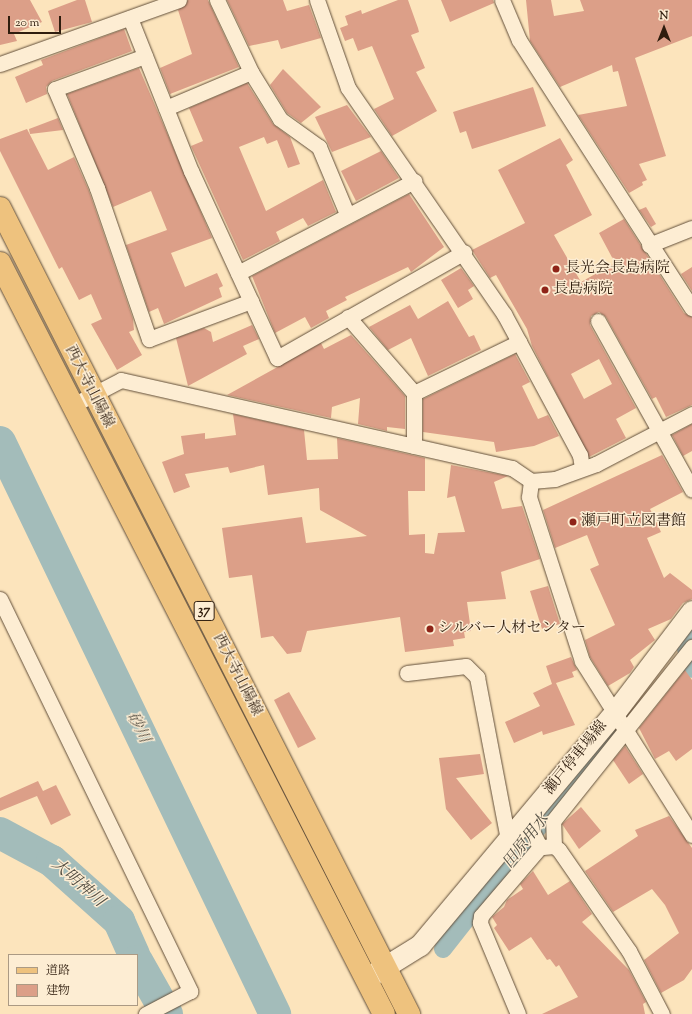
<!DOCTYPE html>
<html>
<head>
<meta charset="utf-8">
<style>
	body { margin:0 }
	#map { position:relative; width:692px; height:1014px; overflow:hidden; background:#fce4bc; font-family:"Sorts Mill Goudy","Noto Serif JP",serif }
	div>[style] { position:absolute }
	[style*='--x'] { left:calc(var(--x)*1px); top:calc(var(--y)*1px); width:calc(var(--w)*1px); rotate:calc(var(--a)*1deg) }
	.canal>* { height:18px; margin:-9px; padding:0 9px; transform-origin:9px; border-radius:9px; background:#a3bcba }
	.river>* { height:32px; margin:-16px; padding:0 16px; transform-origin:16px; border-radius:16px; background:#a3bcba }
	.building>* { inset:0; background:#dc9f88 }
	.roads { filter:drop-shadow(0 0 1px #624f3a) drop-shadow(0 0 1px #624f3a) }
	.minor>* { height:15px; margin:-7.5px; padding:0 7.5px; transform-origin:7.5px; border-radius:7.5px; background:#fdedd3 }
	.secondary>* { height:21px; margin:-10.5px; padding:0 10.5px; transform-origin:10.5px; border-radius:10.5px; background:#fdedd3 }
	.primary>* { height:22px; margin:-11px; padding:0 11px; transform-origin:11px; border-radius:11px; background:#eec27e }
	.dots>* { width:11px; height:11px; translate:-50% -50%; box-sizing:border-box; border:2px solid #fdedd3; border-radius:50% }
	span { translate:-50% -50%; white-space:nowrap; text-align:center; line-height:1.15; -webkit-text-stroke:3px #fdedd3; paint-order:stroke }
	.shield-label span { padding:1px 3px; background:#fdedd3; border:1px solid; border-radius:3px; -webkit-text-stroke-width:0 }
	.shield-label { font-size:14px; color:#2f1d0e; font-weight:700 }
	.poi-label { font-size:15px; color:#2f1d0e }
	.left { translate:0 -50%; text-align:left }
	.street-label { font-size:15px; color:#2f1d0e }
	.water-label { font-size:16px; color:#524d42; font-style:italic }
	.legend { position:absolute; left:8px; top:954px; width:130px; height:52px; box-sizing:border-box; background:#fdedd3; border:1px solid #ab9a84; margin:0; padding:5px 7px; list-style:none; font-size:12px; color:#2f1d0e }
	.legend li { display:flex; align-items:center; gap:8px; height:20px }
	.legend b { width:20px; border:1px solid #ab9a84 }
	.north { position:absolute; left:644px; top:8px; width:40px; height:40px; -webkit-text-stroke:3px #fdedd3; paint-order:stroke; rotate:0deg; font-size:11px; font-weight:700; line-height:16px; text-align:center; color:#2f1d0e }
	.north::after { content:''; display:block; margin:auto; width:14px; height:18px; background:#2f1d0e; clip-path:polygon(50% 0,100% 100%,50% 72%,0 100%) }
	.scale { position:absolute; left:8px; top:16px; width:53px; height:18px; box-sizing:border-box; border:2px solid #2f1d0e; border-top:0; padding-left:5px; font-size:12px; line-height:14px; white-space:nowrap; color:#2f1d0e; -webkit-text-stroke:3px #fdedd3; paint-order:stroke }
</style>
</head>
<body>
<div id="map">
	<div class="canal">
		<i style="--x:692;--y:627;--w:14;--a:129"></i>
		<i style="--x:683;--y:638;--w:32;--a:74"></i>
		<i style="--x:443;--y:949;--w:271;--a:-51.9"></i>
	</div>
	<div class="river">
		<i style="--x:0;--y:442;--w:635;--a:64.32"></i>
		<i style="--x:0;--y:833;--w:59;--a:28.3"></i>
		<i style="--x:52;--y:861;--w:90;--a:41.8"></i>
		<i style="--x:119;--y:921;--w:37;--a:66"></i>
		<i style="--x:137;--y:961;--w:61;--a:60.5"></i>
	</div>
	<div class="building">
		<i style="clip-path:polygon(0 0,30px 0,42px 22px,14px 34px,17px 41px,0 45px)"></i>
		<i style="clip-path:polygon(77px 0,85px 0,92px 22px,55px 32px,48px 11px)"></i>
		<i style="clip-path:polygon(188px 0,208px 0,239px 67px,170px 94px,160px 68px,192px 54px,178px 10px)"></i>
		<i style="clip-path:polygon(227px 0,283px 0,287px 11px,309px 5px,321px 38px,281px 49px,278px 40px,249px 46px)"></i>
		<i style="clip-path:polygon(398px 0,408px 0,418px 28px,419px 32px,411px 35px,425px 68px,416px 72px,437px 111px,392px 136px,374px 109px,394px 99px,372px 46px,358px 51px,353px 38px,345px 41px,340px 28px,348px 25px,345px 16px,361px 10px,362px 14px)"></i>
		<i style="clip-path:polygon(441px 0,493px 0,494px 3px,450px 22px)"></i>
		<i style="clip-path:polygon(526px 0,551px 0,554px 16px,584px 11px,580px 0,692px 0,692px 36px,635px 58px,666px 156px,639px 164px,647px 180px,642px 182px,643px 185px,629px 193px,578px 115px,627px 106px,618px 71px,613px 72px,612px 65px,560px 87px,530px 41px)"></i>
		<i style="clip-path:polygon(124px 29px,132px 51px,52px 81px,46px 87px,47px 94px,26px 103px,15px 77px,43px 65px,41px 60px)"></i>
		<i style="clip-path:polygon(139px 68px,212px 238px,171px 253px,185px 287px,217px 273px,223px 286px,219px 288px,222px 297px,164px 324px,158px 308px,149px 312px,126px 245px,167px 230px,151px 191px,113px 207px,67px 94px)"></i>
		<i style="clip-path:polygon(283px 69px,321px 107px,301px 123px,287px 113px,270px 85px)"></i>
		<i style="clip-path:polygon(247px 83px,273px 124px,290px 137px,300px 164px,288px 168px,277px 140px,267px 144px,264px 137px,239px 147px,266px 211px,323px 180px,336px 212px,308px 226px,303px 218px,276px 232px,280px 241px,243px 260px,191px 146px,203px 141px,189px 108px)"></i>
		<i style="clip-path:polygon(533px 87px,546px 126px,472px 149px,466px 131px,460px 133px,453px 112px)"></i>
		<i style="clip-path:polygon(347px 105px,371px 137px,332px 152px,315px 117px)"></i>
		<i style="clip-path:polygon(58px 118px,63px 130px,30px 134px,29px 129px)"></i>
		<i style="clip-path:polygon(27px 129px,48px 170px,74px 157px,89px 191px,133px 319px,134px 330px,129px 332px,142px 355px,117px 370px,91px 324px,102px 319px,91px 294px,79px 300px,62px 267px,59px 269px,0 151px,0 139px)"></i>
		<i style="clip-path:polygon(evenodd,560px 138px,573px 160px,566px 165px,592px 215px,554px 235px,581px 282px,615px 263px,599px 233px,624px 219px,684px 313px,692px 317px,692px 405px,666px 417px,656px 397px,652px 399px,606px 317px,599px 312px,591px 316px,590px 325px,636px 408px,616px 419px,626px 438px,589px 457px,532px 346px,527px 329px,496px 275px,490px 278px,472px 250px,525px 223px,498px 170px,560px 138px,599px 359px,612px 384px,584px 399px,571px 374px,599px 359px)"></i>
		<i style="clip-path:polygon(381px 151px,399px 178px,356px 201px,341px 171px)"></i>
		<i style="clip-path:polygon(409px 194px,444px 247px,411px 272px,408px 267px,345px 297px,347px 300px,326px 311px,329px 318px,311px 328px,305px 317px,275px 333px,252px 276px)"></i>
		<i style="clip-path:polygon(646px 207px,656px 224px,651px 227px,639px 210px)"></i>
		<i style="clip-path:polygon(692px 267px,692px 291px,681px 274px)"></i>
		<i style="clip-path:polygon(461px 268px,474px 286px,468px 290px,473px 299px,458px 308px,441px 280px)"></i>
		<i style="clip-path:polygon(448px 301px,469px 337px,474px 335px,481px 350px,428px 376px,411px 338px,388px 350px,369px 327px,410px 305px,418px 319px)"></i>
		<i style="clip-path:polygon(252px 325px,259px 339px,243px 346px,247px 354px,188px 386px,176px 338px,204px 328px,211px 332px,213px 342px)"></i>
		<i style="clip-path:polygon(351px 335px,405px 396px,405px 429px,387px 427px,387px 431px,358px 424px,360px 398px,332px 407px,331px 418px,227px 395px,321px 343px,324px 349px)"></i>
		<i style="clip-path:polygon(515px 354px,530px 382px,522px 386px,538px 419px,548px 415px,559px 436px,534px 446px,496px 452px,494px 442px,423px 432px,423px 399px)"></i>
		<i style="clip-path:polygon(233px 414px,304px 430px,307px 460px,338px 459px,337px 438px,425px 458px,425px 491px,408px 491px,409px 535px,425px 534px,425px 553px,434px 554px,438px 533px,465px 532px,455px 496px,447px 498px,451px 465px,508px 476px,494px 482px,502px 509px,522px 506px,540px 559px,501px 572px,506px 599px,467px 602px,471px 631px,464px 632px,465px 638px,453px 640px,454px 646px,405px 652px,400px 617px,307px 631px,301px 652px,287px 654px,273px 636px,261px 638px,252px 575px,229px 578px,222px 528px,302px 517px,306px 543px,367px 536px,320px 510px,319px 488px,268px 495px,264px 465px,230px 473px,228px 467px,185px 474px,190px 487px,174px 493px,162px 462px,184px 454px,181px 436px,205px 433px,205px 439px,236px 435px)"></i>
		<i style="clip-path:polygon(692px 424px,692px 451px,683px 456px,672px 435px)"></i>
		<i style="clip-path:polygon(662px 455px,683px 492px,650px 509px,661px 532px,647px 538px,664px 578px,670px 573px,692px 590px,692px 599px,683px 603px,671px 619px,648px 629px,655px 640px,630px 660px,634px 667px,630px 673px,608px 686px,590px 657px,585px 640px,615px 625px,590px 569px,599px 565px,587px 535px,555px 548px,543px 510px)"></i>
		<i style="clip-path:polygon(548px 586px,560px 624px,542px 629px,530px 591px)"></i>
		<i style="clip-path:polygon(571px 657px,577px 670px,572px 672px,574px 677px,556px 683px,575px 725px,543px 735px,542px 731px,514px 743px,505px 722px,540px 706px,533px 693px,552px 684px,546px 666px)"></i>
		<i style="clip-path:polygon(685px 670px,692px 680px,692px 749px,676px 761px,669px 751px,655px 759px,639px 728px)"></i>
		<i style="clip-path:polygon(289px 692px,316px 739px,298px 748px,274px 700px)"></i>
		<i style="clip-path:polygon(625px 746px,643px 774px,629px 784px,613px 760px)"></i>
		<i style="clip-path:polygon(480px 754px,484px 774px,456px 778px,492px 823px,471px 840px,446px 809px,439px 758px)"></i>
		<i style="clip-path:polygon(38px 781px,43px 791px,56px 785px,71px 815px,51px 825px,37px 796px,0 811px,0 798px)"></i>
		<i style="clip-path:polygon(581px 807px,601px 831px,579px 849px,562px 824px)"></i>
		<i style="clip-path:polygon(669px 816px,692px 848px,692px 969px,684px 980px,661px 993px,644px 960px,679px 933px,665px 905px,652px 889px,613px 912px,585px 871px,638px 836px,635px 830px)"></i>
		<i style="clip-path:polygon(533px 871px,548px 895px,570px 881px,592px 914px,582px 922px,629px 970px,646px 1002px,643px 1004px,645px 1014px,542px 1014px,578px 997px,559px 965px,556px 967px,550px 959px,547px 960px,531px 937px,509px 951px,494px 928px,497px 925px,492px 917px,504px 907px,507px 900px,523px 889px,520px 884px)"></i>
	</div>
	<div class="roads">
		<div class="minor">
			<i style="--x:217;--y:0;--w:80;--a:64.7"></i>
			<i style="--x:251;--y:72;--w:55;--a:58.3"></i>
			<i style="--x:280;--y:119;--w:48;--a:35.7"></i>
			<i style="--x:319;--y:147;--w:73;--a:67.3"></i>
			<i style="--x:317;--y:0;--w:93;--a:70.6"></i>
			<i style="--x:348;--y:88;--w:275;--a:55.4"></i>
			<i style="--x:504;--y:314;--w:160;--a:61.7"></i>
			<i style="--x:580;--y:455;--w:13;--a:81"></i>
			<i style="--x:502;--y:0;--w:43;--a:67"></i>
			<i style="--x:519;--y:40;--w:319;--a:57.2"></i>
			<i style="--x:130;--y:18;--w:165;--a:68.3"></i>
			<i style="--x:191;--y:171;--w:206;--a:65.3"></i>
			<i style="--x:277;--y:358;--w:215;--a:-29.5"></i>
			<i style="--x:145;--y:56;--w:96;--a:159.9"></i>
			<i style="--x:55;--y:89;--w:108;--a:67"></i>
			<i style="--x:97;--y:188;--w:160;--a:71"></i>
			<i style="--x:149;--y:339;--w:109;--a:-20.4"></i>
			<i style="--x:0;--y:64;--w:190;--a:-19.7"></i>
			<i style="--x:166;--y:108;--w:92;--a:-23"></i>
			<i style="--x:649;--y:245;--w:46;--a:-21.6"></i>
			<i style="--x:238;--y:273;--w:199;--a:-27.6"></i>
			<i style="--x:348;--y:317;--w:101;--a:49"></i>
			<i style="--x:414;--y:393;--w:53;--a:90"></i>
			<i style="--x:598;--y:321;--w:193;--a:60.9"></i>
			<i style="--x:414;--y:393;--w:117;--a:-25.9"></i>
			<i style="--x:71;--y:406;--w:56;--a:-27.5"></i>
			<i style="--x:121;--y:380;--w:401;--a:12.7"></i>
			<i style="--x:512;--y:468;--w:23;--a:34"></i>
			<i style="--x:531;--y:481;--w:24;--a:-5"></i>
			<i style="--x:555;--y:479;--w:44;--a:-20.1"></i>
			<i style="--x:596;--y:464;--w:108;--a:-27.5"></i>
			<i style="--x:531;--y:481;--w:16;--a:97"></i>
			<i style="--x:529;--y:497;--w:172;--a:72.1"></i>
			<i style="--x:582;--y:661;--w:206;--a:57.7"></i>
			<i style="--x:0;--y:599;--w:436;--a:64.1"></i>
			<i style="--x:190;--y:991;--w:50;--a:152.4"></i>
			<i style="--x:407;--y:673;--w:59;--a:-6.8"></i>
			<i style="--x:466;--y:666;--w:16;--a:45"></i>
			<i style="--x:477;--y:677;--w:166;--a:79.2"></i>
			<i style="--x:554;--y:846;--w:25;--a:-92"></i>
			<i style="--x:553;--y:821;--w:223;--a:-51.4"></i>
			<i style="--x:543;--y:847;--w:11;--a:-5"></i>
			<i style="--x:554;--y:846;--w:6;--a:39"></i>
			<i style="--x:559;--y:850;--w:123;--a:55.3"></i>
			<i style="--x:629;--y:951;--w:71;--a:62.4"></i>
			<i style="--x:518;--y:1014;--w:99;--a:-112.7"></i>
			<i style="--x:480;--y:923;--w:7;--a:-82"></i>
			<i style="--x:481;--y:916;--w:91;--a:-49.5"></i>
			<i style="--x:540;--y:847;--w:30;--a:-117"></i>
		</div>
		<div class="secondary">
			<i style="--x:370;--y:976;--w:59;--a:-31.8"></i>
			<i style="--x:420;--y:945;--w:304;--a:-50.1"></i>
			<i style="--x:615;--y:712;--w:127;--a:-52.7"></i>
		</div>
		<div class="primary">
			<i style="--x:0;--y:208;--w:904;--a:63.09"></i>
			<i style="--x:0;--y:263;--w:843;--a:62.92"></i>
		</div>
	</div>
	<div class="dots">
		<i style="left:556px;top:269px;background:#8f2418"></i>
		<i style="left:545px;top:290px;background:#8f2418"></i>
		<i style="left:573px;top:522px;background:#8f2418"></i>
		<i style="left:430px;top:629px;background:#8f2418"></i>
	</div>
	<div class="shield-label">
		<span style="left:204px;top:611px">37</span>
	</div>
	<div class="poi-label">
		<span class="left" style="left:565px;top:269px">長光会長島病院</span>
		<span class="left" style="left:553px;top:290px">長島病院</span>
		<span class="left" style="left:581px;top:522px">瀬戸町立図書館</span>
		<span class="left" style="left:438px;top:629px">シルバー人材センター</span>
	</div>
	<div class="street-label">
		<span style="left:89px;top:387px;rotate:63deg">西大寺山陽線</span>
		<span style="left:237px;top:675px;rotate:63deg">西大寺山陽線</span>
		<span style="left:576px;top:758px;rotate:-51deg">瀬戸停車場線</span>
	</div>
	<div class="water-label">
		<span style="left:137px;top:728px;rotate:64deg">砂川</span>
		<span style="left:527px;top:842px;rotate:-52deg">田原用水</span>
		<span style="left:77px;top:884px;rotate:41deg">大明神川</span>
	</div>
	<ul class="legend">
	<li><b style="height:5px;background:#eec27e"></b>道路</li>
	<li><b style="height:11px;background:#dc9f88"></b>建物</li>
	</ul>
	<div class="north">N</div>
	<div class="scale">20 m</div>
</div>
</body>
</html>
